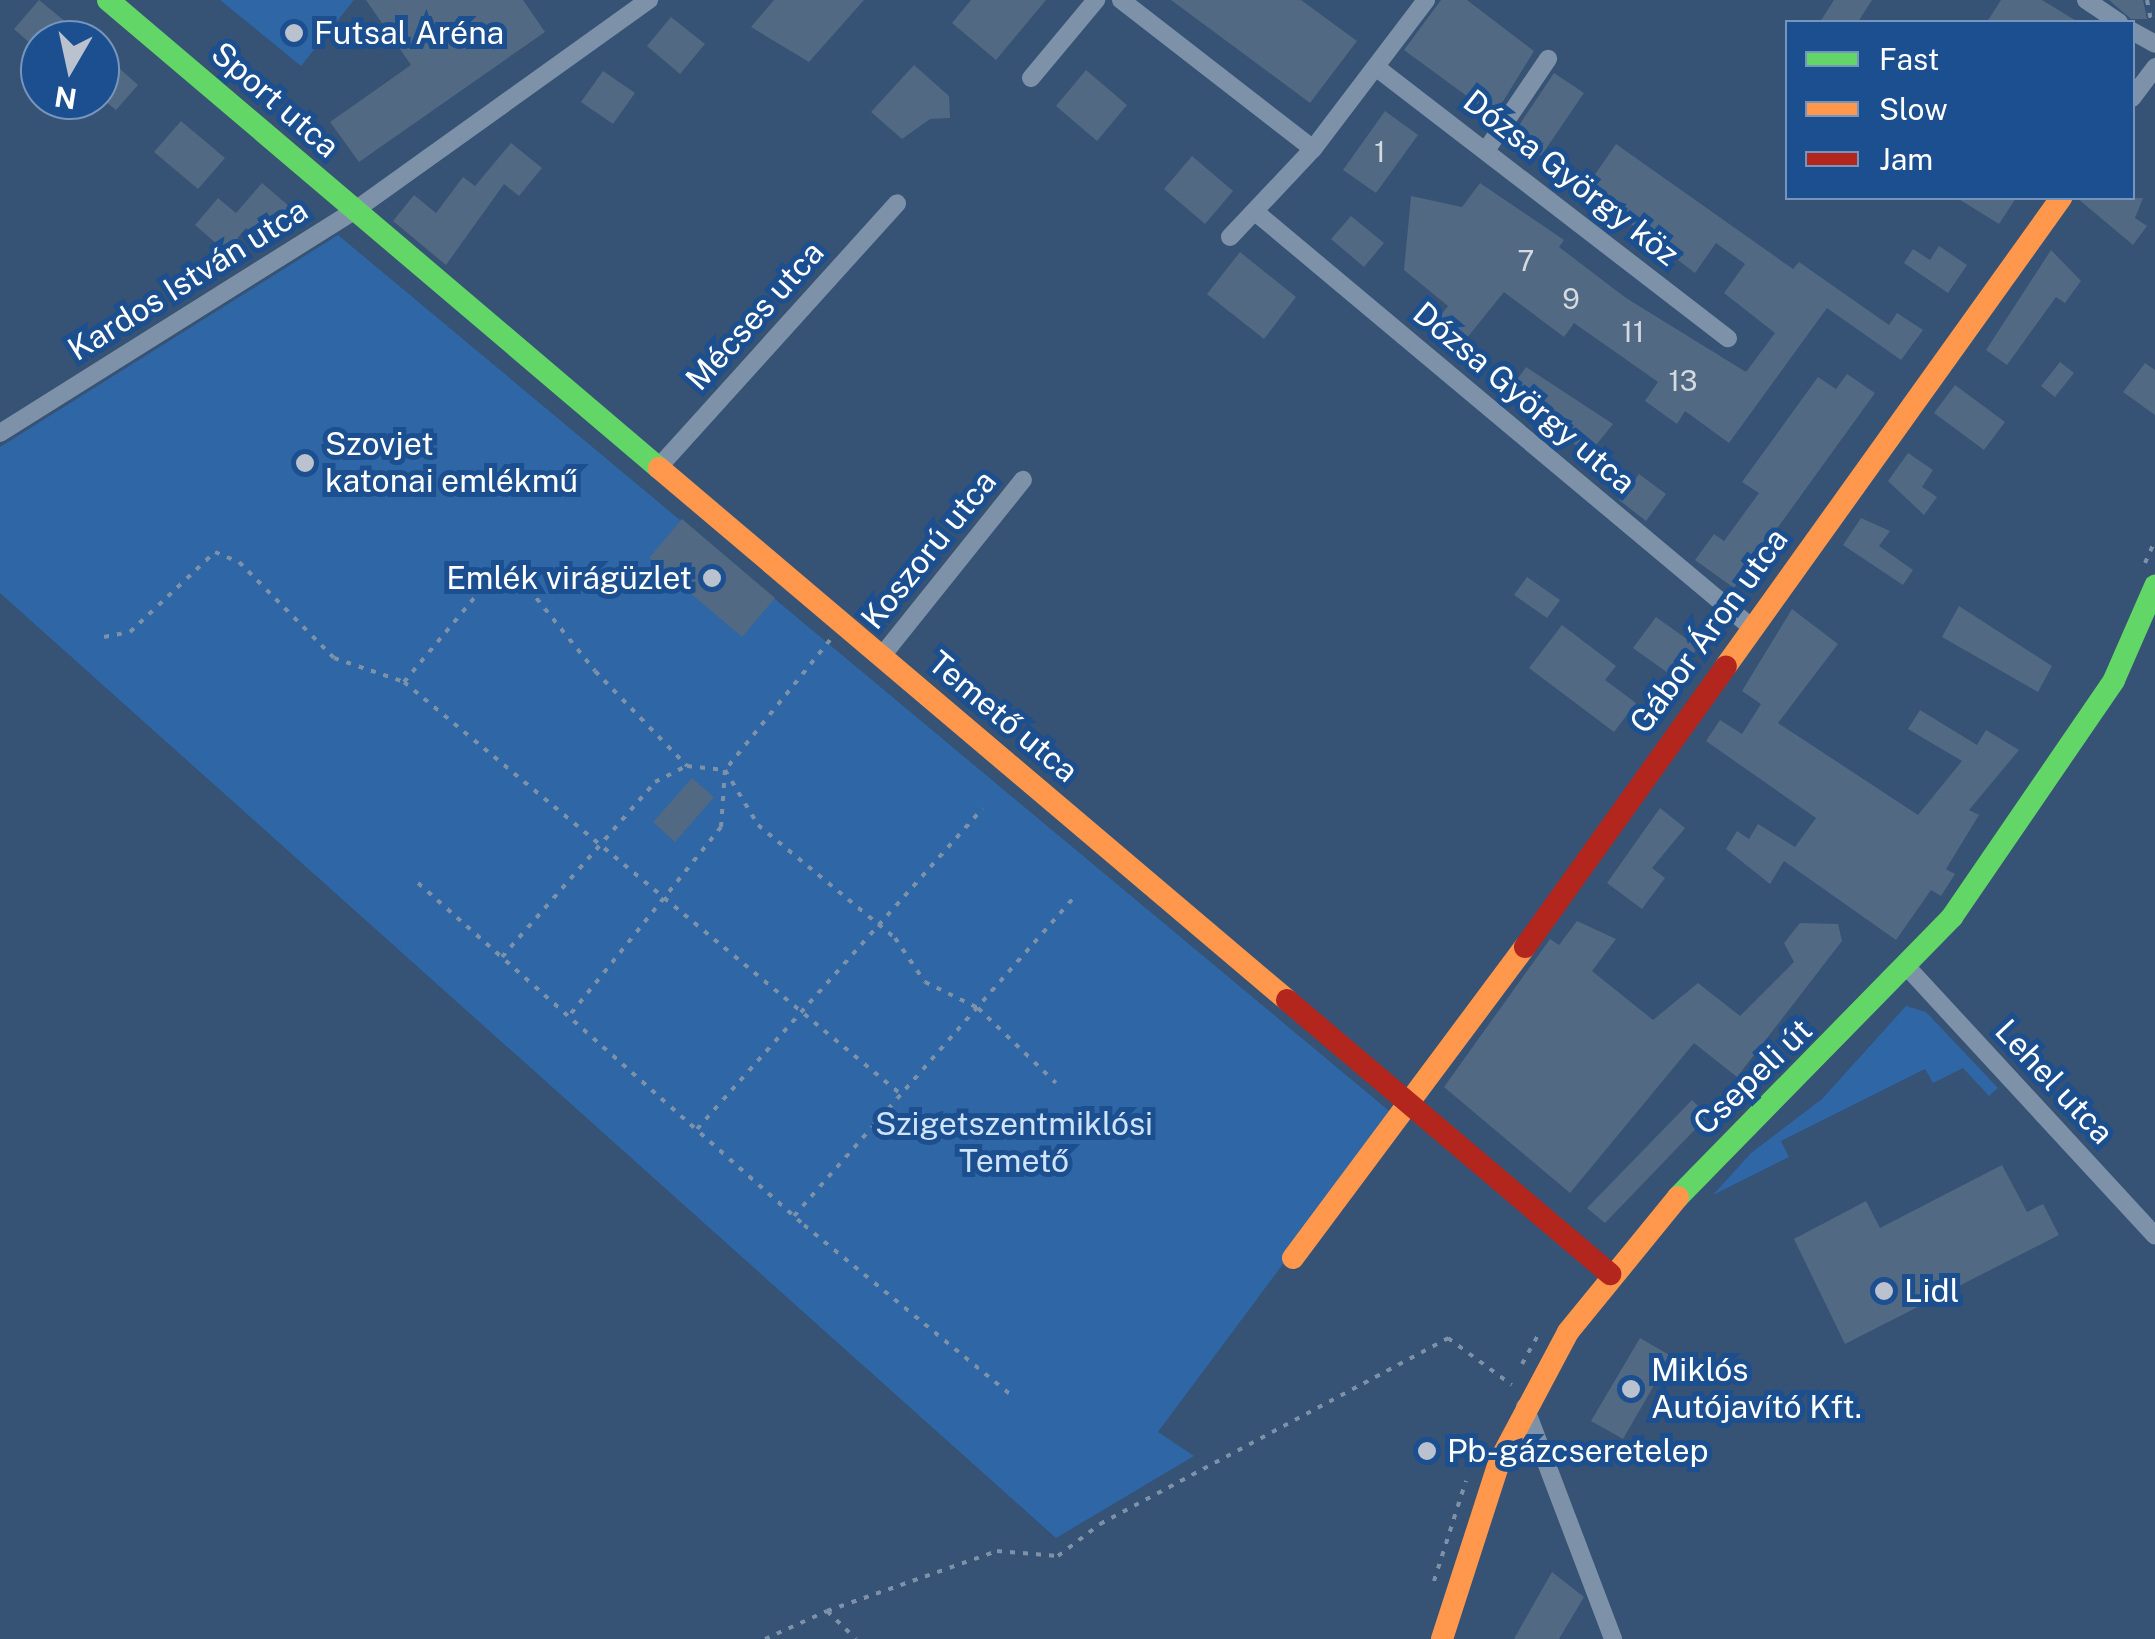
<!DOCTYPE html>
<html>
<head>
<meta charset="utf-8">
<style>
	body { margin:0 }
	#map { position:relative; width:2155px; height:1639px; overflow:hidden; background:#365274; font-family:"Public Sans",sans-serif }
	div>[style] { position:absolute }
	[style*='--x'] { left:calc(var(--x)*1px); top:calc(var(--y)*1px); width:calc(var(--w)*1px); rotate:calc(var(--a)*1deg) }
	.green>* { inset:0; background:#2f66a5 }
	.building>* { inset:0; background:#526984 }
	.path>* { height:4px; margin-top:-2px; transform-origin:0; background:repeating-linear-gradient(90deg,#7d92a8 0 5px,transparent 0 13px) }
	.street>* { height:18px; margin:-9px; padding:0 9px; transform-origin:9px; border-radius:9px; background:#7d92a8 }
	.fast>* { height:22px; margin:-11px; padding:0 11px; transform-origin:11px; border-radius:11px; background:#63d668 }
	.slow>* { height:22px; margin:-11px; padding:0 11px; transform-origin:11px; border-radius:11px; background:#ff974d }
	.jam>* { height:22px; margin:-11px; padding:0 11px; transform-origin:11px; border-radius:11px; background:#b3261e }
	.dots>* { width:28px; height:28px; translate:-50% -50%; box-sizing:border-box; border:5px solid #1b4f8f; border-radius:50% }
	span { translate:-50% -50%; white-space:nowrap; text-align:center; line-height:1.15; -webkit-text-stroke:10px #1b4f8f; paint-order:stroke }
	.number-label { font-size:28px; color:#d4dae0 }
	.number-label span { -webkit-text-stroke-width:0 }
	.poi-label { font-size:32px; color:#fff }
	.left { translate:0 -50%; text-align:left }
	.right { translate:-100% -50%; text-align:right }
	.street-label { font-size:32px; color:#fff }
	.park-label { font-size:32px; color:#cfe3fa }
	.legend { position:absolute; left:1785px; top:20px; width:350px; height:180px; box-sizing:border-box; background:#1b4f8f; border:2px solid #7695bc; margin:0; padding:12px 18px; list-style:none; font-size:30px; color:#fff }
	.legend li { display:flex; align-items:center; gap:20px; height:50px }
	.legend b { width:50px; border:2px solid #7695bc }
	.north { position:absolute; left:20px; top:20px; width:100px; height:100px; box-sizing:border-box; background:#1b4f8f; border:2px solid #7695bc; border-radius:50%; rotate:189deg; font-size:28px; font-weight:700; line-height:40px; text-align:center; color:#fff }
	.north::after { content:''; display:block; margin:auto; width:35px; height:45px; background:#b9c2ce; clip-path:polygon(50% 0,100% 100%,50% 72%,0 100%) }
</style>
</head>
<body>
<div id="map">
	<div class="green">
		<i style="clip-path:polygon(220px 0,354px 0,301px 66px)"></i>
		<i style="clip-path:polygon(338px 235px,1394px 1115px,1158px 1432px,1194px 1456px,1056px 1538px,0 593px,0 447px)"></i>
		<i style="clip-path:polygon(1906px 1006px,1926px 1012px,1998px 1088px,1989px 1096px,1963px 1068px,1933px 1083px,1925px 1069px,1781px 1141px,1789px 1157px,1713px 1195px,1751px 1153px,1822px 1099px)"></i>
	</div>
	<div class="building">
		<i style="clip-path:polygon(39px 0,67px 23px,52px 40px,40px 40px,40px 52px,14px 29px)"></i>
		<i style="clip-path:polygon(366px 0,523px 0,545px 32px,359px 162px,330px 122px,411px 65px)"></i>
		<i style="clip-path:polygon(774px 0,864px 0,809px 62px,751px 27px)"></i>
		<i style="clip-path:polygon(971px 0,1046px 0,996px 60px,952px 23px)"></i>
		<i style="clip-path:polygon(1171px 0,1301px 0,1357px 41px,1310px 103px)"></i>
		<i style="clip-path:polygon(1441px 0,1467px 0,1534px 51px,1494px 116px,1404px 50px)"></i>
		<i style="clip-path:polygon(1834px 0,1872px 0,1858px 22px,1820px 22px)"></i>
		<i style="clip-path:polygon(2001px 0,2042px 0,2078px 22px,1987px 22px)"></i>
		<i style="clip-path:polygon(2109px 0,2143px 0,2147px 19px,2131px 19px)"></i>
		<i style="clip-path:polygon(671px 17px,705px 44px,680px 74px,647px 46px)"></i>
		<i style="clip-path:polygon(111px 61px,138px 85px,116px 110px,100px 97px,100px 74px)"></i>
		<i style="clip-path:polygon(914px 65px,949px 96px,950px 118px,930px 119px,902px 139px,871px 112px)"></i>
		<i style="clip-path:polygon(1086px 70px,1127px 105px,1097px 141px,1056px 106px)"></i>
		<i style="clip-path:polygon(603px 71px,635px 93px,613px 124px,581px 102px)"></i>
		<i style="clip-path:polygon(1554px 73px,1584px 93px,1541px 156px,1512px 136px)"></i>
		<i style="clip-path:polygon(1385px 111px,1418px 135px,1376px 193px,1343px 170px)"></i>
		<i style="clip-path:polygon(181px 121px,225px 158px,198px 189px,154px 152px)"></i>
		<i style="clip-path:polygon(511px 143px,542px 168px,519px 196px,504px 184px,446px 265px,393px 221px,414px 195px,436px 213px,463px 177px,475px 186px)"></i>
		<i style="clip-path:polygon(1616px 144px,1793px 269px,1799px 262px,1889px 325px,1897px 313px,1923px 330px,1901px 360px,1827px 308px,1729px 443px,1685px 411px,1677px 424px,1645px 401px,1658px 382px,1574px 323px,1564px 337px,1504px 292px,1458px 349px,1431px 327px,1448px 306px,1404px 270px,1411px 196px,1462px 207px,1480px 183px,1564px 240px,1559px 247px,1626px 298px,1746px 372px,1775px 333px,1724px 293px,1745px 264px,1716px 243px,1695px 273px,1585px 189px)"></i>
		<i style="clip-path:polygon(1192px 156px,1233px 191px,1205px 224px,1164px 189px)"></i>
		<i style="clip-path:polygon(262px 183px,290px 207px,261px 241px,246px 228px,226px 252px,195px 225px,218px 198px,236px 213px)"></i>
		<i style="clip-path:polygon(1957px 198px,2016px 198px,1999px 224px)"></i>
		<i style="clip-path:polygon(2077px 198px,2143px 198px,2135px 218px,2147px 226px,2133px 245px)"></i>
		<i style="clip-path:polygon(1351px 216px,1384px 243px,1364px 267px,1331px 239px)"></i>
		<i style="clip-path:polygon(1939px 246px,1967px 265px,1948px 293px,1904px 263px,1913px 249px,1930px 260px)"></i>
		<i style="clip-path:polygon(2051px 250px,2081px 281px,2065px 303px,2056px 297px,2007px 365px,1986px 350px)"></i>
		<i style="clip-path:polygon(1240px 252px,1296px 297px,1264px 339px,1207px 294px)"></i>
		<i style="clip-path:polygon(2060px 362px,2074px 373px,2055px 397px,2041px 386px)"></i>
		<i style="clip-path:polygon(2145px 363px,2155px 370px,2155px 415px,2123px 392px)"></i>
		<i style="clip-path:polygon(1526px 367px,1613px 424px,1588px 455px,1509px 391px)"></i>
		<i style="clip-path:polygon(1847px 374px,1875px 393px,1734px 588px,1695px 560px,1714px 534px,1724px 541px,1759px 493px,1742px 482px,1818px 377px,1836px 389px)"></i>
		<i style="clip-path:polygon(1955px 385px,2005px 422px,1984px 450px,1934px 413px)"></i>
		<i style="clip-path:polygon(1908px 453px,1933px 470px,1922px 487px,1937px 497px,1924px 515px,1888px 481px)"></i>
		<i style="clip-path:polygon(1639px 474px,1666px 494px,1646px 521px,1619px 500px)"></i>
		<i style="clip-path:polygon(1861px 518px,1890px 531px,1879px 546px,1913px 570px,1903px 585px,1843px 545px)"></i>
		<i style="clip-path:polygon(682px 519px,775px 598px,742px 637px,649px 558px)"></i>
		<i style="clip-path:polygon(1527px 577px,1560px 600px,1547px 618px,1514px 595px)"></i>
		<i style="clip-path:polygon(1959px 606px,2052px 666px,2038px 692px,1942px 637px)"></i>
		<i style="clip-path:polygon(1792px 609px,1838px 644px,1778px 723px,1918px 815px,1962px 761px,1908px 729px,1920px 710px,1977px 745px,1986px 730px,2019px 750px,1969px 810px,1979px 815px,1946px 869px,1955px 874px,1941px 896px,1931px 890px,1896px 940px,1784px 861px,1770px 884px,1726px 849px,1737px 831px,1749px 839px,1758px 824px,1795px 847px,1816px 818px,1706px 741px,1720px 720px,1742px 734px,1761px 704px,1742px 691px)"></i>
		<i style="clip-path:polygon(1656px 617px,1698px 647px,1675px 678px,1633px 648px)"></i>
		<i style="clip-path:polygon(1562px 625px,1616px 666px,1605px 680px,1636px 703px,1614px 732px,1529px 668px)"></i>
		<i style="clip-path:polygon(692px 778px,714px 797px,675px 842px,653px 822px)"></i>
		<i style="clip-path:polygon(1660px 808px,1685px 828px,1652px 868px,1665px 878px,1642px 909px,1607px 883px)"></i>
		<i style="clip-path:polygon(1577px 921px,1616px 939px,1592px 971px,1653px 1020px,1698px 983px,1740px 1016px,1794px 962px,1784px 943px,1800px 923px,1838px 924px,1842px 941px,1737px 1077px,1694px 1043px,1570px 1193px,1444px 1087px,1550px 939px,1559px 945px)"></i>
		<i style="clip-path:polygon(1692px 1100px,1708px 1116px,1605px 1223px,1587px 1208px)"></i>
		<i style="clip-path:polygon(2002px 1165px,2027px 1212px,2043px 1204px,2059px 1235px,1845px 1344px,1794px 1239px,1866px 1201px,1880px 1228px)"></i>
		<i style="clip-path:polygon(1640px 1338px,1671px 1356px,1623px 1439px,1591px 1421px)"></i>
		<i style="clip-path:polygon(1552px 1572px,1584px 1597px,1559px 1639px,1514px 1639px)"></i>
	</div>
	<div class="path">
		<i style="--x:2147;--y:0;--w:20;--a:79"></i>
		<i style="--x:2145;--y:563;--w:24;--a:-66"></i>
		<i style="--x:104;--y:637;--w:26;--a:-11"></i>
		<i style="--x:130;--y:632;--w:117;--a:-43.3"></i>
		<i style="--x:215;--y:552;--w:26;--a:23"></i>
		<i style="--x:239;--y:562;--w:135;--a:45.3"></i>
		<i style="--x:334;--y:658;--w:74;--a:18.9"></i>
		<i style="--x:404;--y:682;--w:126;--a:-50.1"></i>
		<i style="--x:485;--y:585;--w:32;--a:-32"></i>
		<i style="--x:512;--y:568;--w:132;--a:51.1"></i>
		<i style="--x:595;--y:671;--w:132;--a:45.9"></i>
		<i style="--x:830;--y:640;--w:167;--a:128.9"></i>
		<i style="--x:725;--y:770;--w:64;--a:59"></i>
		<i style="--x:758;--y:825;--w:178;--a:39.5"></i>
		<i style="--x:895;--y:938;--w:53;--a:55.7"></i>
		<i style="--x:925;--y:982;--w:59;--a:26.1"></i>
		<i style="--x:978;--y:1008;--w:108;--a:43.9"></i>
		<i style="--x:404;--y:682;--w:648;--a:39.68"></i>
		<i style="--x:418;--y:883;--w:516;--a:41.54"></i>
		<i style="--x:804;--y:1225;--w:269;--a:39.4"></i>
		<i style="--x:502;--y:957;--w:232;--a:-48.8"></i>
		<i style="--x:655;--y:782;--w:36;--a:-27"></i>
		<i style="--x:687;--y:766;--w:38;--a:6"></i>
		<i style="--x:725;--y:770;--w:57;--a:94"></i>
		<i style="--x:721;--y:827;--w:241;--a:128.8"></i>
		<i style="--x:697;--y:1129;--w:429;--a:-48.3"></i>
		<i style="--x:794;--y:1216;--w:427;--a:-48.7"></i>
		<i style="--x:1522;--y:1364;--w:35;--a:-61"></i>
		<i style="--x:1434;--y:1581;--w:105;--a:-72.3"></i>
		<i style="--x:827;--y:1611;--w:180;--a:-19.4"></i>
		<i style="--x:997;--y:1551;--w:61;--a:4.7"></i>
		<i style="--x:1058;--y:1556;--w:53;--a:-37.3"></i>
		<i style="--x:1100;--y:1524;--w:395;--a:-28.1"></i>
		<i style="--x:1448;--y:1338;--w:79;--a:36.3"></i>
		<i style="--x:765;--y:1639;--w:68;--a:-24.3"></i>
		<i style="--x:827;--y:1611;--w:40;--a:44"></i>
	</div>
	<div class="street">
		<i style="--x:1121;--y:0;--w:243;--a:37.8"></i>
		<i style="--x:2086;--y:0;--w:40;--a:34"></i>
		<i style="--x:2132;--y:31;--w:26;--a:29"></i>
		<i style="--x:1377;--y:68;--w:443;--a:37.6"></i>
		<i style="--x:1031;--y:78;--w:102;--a:-50.2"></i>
		<i style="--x:2132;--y:98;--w:39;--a:-53"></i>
		<i style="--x:1487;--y:149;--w:109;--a:-55.9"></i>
		<i style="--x:1259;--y:215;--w:642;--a:39.94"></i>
		<i style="--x:1230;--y:237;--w:121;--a:-46.7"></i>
		<i style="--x:1313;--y:149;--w:187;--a:-52.8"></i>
		<i style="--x:0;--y:433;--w:418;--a:-32.1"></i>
		<i style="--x:354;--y:211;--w:363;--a:-35.6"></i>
		<i style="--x:657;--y:469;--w:358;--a:-47.9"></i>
		<i style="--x:881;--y:657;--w:227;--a:-51.3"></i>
		<i style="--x:1908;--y:968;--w:364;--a:47.3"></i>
		<i style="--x:1525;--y:1407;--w:248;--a:69.2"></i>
	</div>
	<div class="fast">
		<i style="--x:108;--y:0;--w:723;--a:40.34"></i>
		<i style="--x:1678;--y:1197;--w:392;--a:-45.6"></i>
		<i style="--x:1952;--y:917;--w:287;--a:-55.6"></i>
		<i style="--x:2114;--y:680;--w:103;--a:-66.4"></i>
	</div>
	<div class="slow">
		<i style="--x:659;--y:468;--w:823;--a:40.27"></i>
		<i style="--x:1726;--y:666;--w:576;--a:-54.4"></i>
		<i style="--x:1293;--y:1258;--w:388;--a:-53.3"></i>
		<i style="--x:1442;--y:1639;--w:186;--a:-72.1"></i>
		<i style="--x:1499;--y:1462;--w:147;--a:-62"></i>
		<i style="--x:1568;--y:1332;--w:174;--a:-50.8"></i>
	</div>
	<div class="jam">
		<i style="--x:1525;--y:947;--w:345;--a:-54.4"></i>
		<i style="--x:1287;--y:1000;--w:424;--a:40.3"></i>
	</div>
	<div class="dots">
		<i style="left:294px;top:33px;background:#b9c2ce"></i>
		<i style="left:305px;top:463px;background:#b9c2ce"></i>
		<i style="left:712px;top:578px;background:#b9c2ce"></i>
		<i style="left:1884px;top:1291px;background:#b9c2ce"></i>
		<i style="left:1631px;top:1389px;background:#b9c2ce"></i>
		<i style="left:1427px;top:1451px;background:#b9c2ce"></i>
	</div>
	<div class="number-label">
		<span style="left:1380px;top:152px">1</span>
		<span style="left:1526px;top:261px">7</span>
		<span style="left:1571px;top:299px">9</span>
		<span style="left:1633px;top:332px">11</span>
		<span style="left:1683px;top:381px">13</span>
	</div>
	<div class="poi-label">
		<span class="left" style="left:314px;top:33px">Futsal Aréna</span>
		<span class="left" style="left:325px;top:463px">Szovjet<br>katonai emlékmű</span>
		<span class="right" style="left:692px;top:578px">Emlék virágüzlet</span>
		<span class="left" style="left:1904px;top:1291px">Lidl</span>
		<span class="left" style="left:1651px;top:1389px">Miklós<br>Autójavító Kft.</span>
		<span class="left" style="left:1447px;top:1451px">Pb-gázcseretelep</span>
	</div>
	<div class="street-label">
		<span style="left:275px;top:100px;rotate:41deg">Sport utca</span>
		<span style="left:1571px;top:178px;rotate:38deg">Dózsa György köz</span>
		<span style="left:188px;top:280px;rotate:-32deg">Kardos István utca</span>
		<span style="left:755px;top:316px;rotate:-48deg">Mécses utca</span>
		<span style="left:1524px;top:398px;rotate:40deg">Dózsa György utca</span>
		<span style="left:929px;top:550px;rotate:-51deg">Koszorú utca</span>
		<span style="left:1709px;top:631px;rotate:-54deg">Gábor Áron utca</span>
		<span style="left:1003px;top:717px;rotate:40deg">Temető utca</span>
		<span style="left:1753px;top:1077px;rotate:-44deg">Csepeli út</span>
		<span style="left:2054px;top:1082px;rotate:47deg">Lehel utca</span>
	</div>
	<div class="park-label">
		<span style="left:1014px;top:1143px">Szigetszentmiklósi<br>Temető</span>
	</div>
	<ul class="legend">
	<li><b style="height:12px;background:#63d668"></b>Fast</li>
	<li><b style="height:12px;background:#ff974d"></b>Slow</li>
	<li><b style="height:12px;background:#b3261e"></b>Jam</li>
	</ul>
	<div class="north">N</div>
</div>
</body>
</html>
